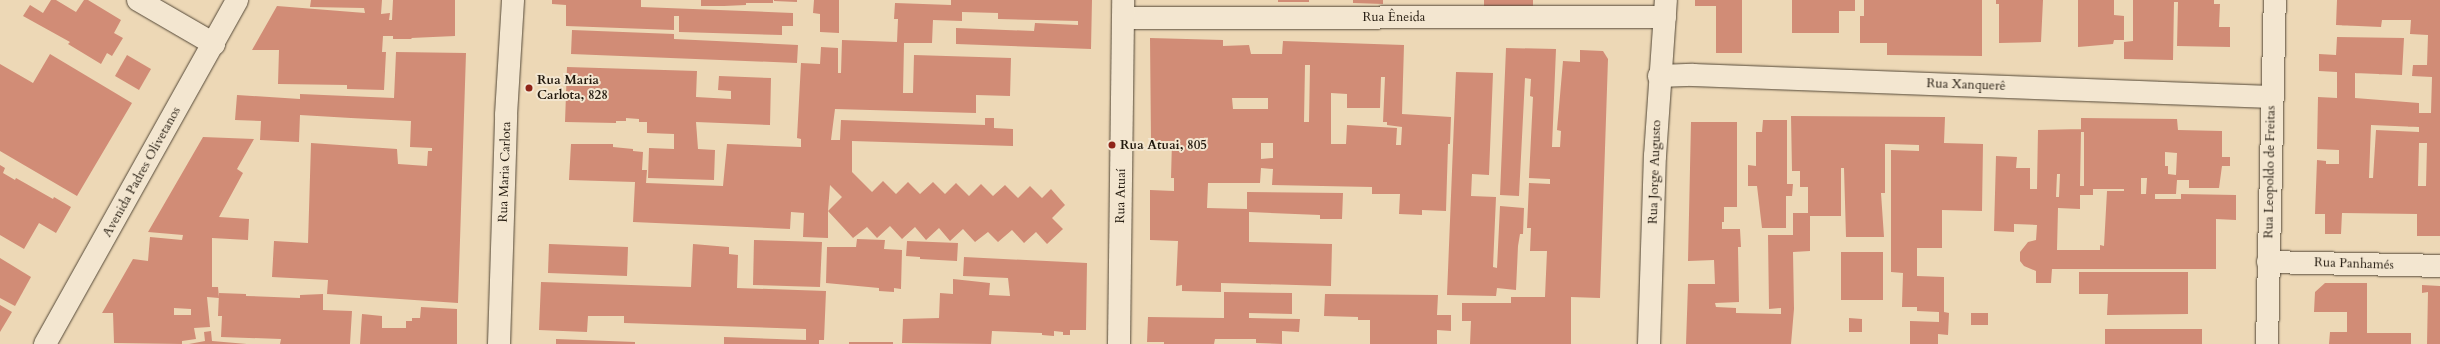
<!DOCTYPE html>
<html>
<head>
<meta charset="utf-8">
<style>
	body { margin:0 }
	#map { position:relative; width:2440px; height:344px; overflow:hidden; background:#edd8b6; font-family:Cardo,serif }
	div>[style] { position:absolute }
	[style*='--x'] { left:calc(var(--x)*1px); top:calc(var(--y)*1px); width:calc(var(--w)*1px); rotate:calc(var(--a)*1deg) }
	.building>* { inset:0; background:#d18c76 }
	.roads { filter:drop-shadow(0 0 1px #544837) drop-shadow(0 0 1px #544837) }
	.minor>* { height:22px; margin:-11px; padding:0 11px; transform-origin:11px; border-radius:11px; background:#f3e6d0 }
	.dots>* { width:11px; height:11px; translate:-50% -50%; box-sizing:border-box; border:2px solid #f3e6d0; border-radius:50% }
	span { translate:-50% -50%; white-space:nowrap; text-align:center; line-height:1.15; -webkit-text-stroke:4px #f3e6d0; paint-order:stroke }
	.street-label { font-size:13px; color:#21180d }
	.poi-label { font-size:13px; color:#21180d; font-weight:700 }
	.left { translate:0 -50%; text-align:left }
</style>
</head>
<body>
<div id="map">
	<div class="building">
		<i style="clip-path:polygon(51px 0,56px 0,76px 12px,84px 0,88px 0,121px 20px,114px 33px,123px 38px,112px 56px,107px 53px,101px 64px,68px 44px,70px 42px,23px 16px,30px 5px,43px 13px)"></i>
		<i style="clip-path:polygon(311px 0,382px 0,381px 14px,390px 13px,389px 20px,392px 20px,393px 0,455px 0,455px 36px,411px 38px,412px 39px,393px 39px,393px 36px,383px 36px,382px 52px,386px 52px,384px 90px,347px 89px,347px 85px,278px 84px,279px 50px,252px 50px,277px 6px,365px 13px,364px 8px,310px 7px)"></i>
		<i style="clip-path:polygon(552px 0,641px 0,641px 7px,793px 13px,793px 26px,782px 26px,782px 35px,679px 32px,679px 16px,674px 16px,674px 30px,566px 26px,566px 5px,552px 4px)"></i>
		<i style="clip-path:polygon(701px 0,773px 0,773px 3px,746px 3px,746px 5px,724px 6px,701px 6px)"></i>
		<i style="clip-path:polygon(774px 0,797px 0,797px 2px,774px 1px)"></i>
		<i style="clip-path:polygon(814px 0,839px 0,839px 33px,820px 32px,820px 14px,813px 13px)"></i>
		<i style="clip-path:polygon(951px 0,1092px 0,1091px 49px,956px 44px,956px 28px,1034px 31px,1035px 23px,1078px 25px,1078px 21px,998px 19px,998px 13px,962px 12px,962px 21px,933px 20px,932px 43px,904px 43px,903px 93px,913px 93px,914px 55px,1011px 58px,1010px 96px,976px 95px,976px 113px,835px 109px,831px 140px,840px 140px,841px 120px,985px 125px,985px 118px,994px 118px,994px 128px,1013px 129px,1013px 146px,852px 141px,852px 172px,872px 192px,883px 181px,896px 194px,908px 182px,920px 194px,933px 182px,945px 194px,956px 183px,969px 196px,981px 184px,993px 196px,1005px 185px,1018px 198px,1030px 186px,1042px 198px,1051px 189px,1065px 205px,1052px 218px,1063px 229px,1047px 244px,1036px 232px,1024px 243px,1012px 230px,998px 242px,988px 232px,975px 242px,963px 229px,950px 241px,939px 228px,926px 240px,915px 227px,902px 239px,890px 226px,877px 238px,867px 227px,853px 238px,828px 211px,842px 197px,830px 185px,828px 211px,828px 238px,803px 237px,804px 213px,791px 212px,790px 229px,633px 222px,635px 182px,569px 180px,571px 144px,613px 144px,613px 147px,633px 149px,633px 151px,643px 152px,642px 170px,647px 170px,646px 183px,723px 186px,727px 144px,801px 147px,801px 139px,797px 138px,801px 63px,820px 64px,821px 47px,838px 48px,838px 73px,841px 73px,842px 40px,897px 42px,898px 19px,894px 19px,895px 3px,951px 5px)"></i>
		<i style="clip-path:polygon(1278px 0,1309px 0,1309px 2px,1278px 2px)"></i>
		<i style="clip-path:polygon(1353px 0,1383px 0,1383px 4px,1353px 3px)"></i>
		<i style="clip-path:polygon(1484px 0,1533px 0,1533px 8px,1484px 7px)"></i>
		<i style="clip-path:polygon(1695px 0,1742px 0,1742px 53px,1716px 53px,1716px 6px,1695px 6px)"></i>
		<i style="clip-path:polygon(1792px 0,1855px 0,1855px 11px,1839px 11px,1839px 33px,1792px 33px)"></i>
		<i style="clip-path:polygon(1864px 0,1982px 0,1982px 56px,1887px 55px,1887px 43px,1860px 43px,1860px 16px,1864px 16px)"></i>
		<i style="clip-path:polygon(1996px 0,2043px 0,2041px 42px,1999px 43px,1999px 4px,1996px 4px)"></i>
		<i style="clip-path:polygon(2078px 0,2114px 0,2114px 15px,2124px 16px,2124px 40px,2114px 40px,2113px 44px,2078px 47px)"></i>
		<i style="clip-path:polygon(2133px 0,2214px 0,2214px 4px,2220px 4px,2219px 27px,2230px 27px,2230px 47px,2177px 46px,2178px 2px,2174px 2px,2173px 60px,2124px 59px,2124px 42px,2133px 41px)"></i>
		<i style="clip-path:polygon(evenodd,2337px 0,2440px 0,2440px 236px,2417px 236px,2417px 214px,2342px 213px,2341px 234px,2325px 234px,2325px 214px,2315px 214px,2317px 160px,2326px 161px,2326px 164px,2339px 164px,2339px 150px,2317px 149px,2318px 97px,2337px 98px,2337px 72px,2319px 71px,2319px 54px,2336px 55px,2337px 37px,2404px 38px,2402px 75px,2355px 73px,2355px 98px,2419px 103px,2419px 113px,2431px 113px,2432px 77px,2412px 76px,2413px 65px,2427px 65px,2428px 35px,2410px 34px,2411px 20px,2382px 20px,2381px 27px,2336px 25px,2337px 0,2371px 125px,2419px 127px,2419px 132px,2376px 130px,2373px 178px,2369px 178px,2371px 125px,2337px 0,2419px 143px,2427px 143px,2426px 186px,2418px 186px,2419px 143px)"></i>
		<i style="clip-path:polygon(572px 30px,674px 34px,674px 39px,798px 45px,797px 63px,571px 54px)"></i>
		<i style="clip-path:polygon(evenodd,1150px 38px,1223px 40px,1223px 46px,1249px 45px,1251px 54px,1282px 54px,1283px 41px,1404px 45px,1402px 114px,1451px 117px,1450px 144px,1448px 144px,1446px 211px,1422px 210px,1422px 215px,1399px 214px,1400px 194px,1372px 194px,1372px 187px,1272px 185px,1273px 169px,1261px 168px,1260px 183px,1208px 183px,1207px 208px,1247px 209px,1247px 192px,1343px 193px,1342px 219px,1320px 219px,1320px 215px,1249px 212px,1249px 242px,1332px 244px,1331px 286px,1221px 283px,1221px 292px,1182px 291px,1182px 285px,1176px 286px,1178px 241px,1150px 240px,1150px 190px,1174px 191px,1174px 178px,1171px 178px,1172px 141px,1151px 141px,1150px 38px,1305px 65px,1310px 65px,1309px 122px,1304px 122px,1305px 65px,1150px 38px,1381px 77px,1385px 77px,1383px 122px,1387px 122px,1387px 125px,1402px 127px,1401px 145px,1396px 145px,1397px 128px,1347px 125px,1346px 144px,1331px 144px,1331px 93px,1347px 94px,1347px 108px,1380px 108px,1381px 77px,1150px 38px,1232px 98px,1268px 98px,1268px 109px,1233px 109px,1232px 98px,1150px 38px,1261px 143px,1273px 143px,1273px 158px,1261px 159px,1261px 143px)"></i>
		<i style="clip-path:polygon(1506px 48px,1556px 49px,1552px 147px,1560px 147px,1561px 131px,1557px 130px,1563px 61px,1580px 62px,1580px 50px,1603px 51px,1608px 59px,1600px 298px,1571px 297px,1571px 344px,1470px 344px,1471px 321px,1462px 321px,1462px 303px,1511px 303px,1511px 297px,1545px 297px,1547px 251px,1530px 251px,1531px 228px,1527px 228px,1529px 183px,1550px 184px,1550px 179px,1529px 178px,1533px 97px,1530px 96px,1531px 79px,1525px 78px,1519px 196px,1500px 195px)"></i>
		<i style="clip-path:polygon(396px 52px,466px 53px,458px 303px,327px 294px,328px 280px,272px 277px,274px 241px,308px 243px,311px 143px,397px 149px,398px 164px,427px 166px,428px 151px,432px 151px,432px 148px,410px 147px,411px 121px,351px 118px,300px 115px,299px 142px,260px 140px,261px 121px,235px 120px,237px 95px,300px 99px,300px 94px,394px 98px)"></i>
		<i style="clip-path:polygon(50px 54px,132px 103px,77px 196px,0 151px,0 64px,33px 83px)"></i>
		<i style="clip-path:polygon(127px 55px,151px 69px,139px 90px,115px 76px)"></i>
		<i style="clip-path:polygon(567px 67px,697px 71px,696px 97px,731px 99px,731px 91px,718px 90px,719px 76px,771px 78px,770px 125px,696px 122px,698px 149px,715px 150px,714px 180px,648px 178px,649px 148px,674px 149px,674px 134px,647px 133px,647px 122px,639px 122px,639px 119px,626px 118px,626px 121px,616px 121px,616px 123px,565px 122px)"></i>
		<i style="clip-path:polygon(1456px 72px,1493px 73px,1489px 175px,1472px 174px,1471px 196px,1496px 197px,1493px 267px,1497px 268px,1500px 206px,1524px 208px,1523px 234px,1520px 234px,1518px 246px,1516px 290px,1497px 288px,1496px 296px,1447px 295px)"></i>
		<i style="clip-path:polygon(1791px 116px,1945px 117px,1944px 143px,1983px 144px,1982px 211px,1942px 210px,1942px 248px,1917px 248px,1917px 276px,1944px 277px,1944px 312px,1949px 313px,1948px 335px,1938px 334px,1938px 344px,1910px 344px,1910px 321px,1939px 322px,1939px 312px,1917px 311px,1917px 307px,1902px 307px,1903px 273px,1891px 272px,1891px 150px,1919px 151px,1919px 145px,1888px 144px,1885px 144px,1885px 193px,1881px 193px,1884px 237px,1846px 237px,1844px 168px,1841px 168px,1841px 216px,1810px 216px,1810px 251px,1793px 252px,1794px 309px,1791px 344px,1686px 344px,1688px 284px,1715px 284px,1714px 260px,1688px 261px,1691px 122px,1737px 122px,1737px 207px,1724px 207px,1724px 222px,1722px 222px,1722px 229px,1740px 229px,1741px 247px,1738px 247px,1739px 302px,1715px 303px,1716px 307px,1736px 308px,1736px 313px,1781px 314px,1781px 308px,1769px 309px,1768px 235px,1793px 235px,1793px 213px,1808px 213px,1808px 187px,1800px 187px,1800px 171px,1792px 171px)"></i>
		<i style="clip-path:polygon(evenodd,2081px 118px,2177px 119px,2178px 130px,2222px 131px,2222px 157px,2230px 157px,2230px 166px,2222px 166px,2219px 188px,2189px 188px,2189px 180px,2177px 180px,2176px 194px,2155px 194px,2155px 199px,2181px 199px,2181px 194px,2236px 195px,2236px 220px,2216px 219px,2216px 269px,2052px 269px,2051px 283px,2036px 283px,2036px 271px,2024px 266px,2020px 261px,2020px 252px,2028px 242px,2036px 240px,2037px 225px,2014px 224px,2014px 232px,1994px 231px,1996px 156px,2017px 157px,2016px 168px,2030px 168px,2030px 189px,2037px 189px,2038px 130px,2081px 129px,2081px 118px,2081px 132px,2084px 132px,2084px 186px,2080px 186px,2081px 132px,2081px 118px,2165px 152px,2177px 153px,2176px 175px,2168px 174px,2168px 166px,2165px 166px,2165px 152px,2081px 118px,2057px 174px,2060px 174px,2059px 197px,2056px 197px,2057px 174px,2081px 118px,2141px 178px,2147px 178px,2146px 194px,2141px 194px,2141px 178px,2081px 118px,2093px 189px,2124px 189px,2124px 191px,2107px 191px,2104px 246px,2100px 245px,2100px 250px,2057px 250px,2058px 208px,2080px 209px,2080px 195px,2093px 195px,2093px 189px)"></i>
		<i style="clip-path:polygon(1763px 120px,1787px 120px,1787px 184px,1793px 184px,1792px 196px,1786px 196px,1786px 228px,1762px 228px,1757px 186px,1748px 186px,1748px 165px,1756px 166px,1756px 132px,1762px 132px)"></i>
		<i style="clip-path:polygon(evenodd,203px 137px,254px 139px,237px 169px,243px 173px,219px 217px,249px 219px,248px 240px,212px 238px,212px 287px,218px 287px,219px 298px,207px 297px,210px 327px,194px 328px,196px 339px,182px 341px,182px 344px,114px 343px,113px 313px,102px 313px,133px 259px,148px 261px,150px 237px,182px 240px,183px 235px,148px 232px,203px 137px,174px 308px,191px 309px,191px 315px,174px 315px,174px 308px)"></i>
		<i style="clip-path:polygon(0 165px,5px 168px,3px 173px,15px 180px,16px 178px,53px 199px,54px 197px,71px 207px,56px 233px,39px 223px,24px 249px,0 235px)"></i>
		<i style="clip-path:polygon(857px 239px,885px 240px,884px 249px,902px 250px,901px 289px,894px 288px,894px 292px,879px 291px,879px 288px,826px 283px,827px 247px,856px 247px)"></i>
		<i style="clip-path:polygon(754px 240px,822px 242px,820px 287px,753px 285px)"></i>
		<i style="clip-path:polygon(907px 241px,958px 243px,957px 261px,920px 259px,920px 257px,906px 256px)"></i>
		<i style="clip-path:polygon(549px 244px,628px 247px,627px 276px,548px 273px)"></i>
		<i style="clip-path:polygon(693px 244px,729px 247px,729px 254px,738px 255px,737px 288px,826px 291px,824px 340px,819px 340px,819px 344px,724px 344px,724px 337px,806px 340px,806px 329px,624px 323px,624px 316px,588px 316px,587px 332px,539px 330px,541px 282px,691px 287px)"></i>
		<i style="clip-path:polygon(1841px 252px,1883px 252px,1883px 300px,1841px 300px)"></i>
		<i style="clip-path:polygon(964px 257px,1087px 263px,1086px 330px,1070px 330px,1070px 335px,1063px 335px,1063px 332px,1054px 331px,1054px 336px,1042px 335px,1042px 333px,992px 331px,991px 344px,902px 343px,903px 319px,939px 318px,940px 293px,953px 294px,953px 279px,990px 283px,989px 295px,1010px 296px,1008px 278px,963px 276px)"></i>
		<i style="clip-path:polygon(0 258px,31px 277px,15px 306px,0 298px)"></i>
		<i style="clip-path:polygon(2079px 272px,2188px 272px,2188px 314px,2107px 315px,2108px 294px,2079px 294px)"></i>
		<i style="clip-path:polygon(2325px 283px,2367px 283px,2367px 333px,2411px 333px,2411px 344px,2329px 344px,2330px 332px,2347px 332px,2347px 312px,2314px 312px,2315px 292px)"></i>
		<i style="clip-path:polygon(2422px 285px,2440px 286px,2440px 344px,2427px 344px,2428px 292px,2422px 293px)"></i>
		<i style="clip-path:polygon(1224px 292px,1292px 293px,1292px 314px,1249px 313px,1249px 318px,1300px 319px,1299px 332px,1282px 331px,1282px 344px,1256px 343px,1256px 339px,1215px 339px,1214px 344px,1164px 344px,1164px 342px,1147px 342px,1148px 317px,1224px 318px)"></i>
		<i style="clip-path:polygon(219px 293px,246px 294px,246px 296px,300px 298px,300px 295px,323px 294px,323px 310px,352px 311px,350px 344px,280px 344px,281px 339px,221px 337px,222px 316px,218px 316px)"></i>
		<i style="clip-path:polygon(1325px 294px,1438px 295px,1437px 315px,1451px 315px,1451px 331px,1437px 330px,1437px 344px,1370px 344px,1370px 320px,1358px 320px,1358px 317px,1324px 316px)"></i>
		<i style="clip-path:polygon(0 305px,12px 312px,0 332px)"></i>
		<i style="clip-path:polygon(421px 307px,457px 309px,457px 344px,360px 344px,362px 314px,382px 316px,382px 328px,406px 328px,406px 321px,412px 321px,412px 318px,420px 318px)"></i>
		<i style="clip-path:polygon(1971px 313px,1988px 313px,1988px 325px,1971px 325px)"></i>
		<i style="clip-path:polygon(1849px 318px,1862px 319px,1862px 332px,1849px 332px)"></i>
		<i style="clip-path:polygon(2105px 329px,2202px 329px,2202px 344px,2105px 344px)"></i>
		<i style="clip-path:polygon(211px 331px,212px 341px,247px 344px,189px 344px,205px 341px,204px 332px)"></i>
		<i style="clip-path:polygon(556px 339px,635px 342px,635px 344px,556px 344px)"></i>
		<i style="clip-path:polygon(849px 342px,893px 342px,893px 344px,849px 344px)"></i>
	</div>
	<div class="roads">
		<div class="minor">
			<i style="--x:138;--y:0;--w:88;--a:30.1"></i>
			<i style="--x:1123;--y:18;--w:542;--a:-0.11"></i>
			<i style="--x:1659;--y:76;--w:34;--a:-2"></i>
			<i style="--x:1693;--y:75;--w:579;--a:2.18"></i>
			<i style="--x:2268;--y:262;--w:172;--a:1.3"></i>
			<i style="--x:45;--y:344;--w:394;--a:-60.8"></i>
			<i style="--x:499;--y:344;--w:229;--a:-88.2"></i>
			<i style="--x:506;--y:115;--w:115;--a:-86.5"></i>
			<i style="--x:1119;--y:344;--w:344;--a:-89.3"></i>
			<i style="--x:1649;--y:344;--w:188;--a:-88.2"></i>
			<i style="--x:1655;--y:156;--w:156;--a:-86"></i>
			<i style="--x:2267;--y:344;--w:344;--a:-88.7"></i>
		</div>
	</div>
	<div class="dots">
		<i style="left:529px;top:88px;background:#8f2418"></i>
		<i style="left:1112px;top:145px;background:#8f2418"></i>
	</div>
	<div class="street-label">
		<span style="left:1394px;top:17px">Rua Êneida</span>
		<span style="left:1966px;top:85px;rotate:2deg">Rua Xanquerê</span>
		<span style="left:142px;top:172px;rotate:-61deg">Avenida Padres Olivetanos</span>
		<span style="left:505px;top:172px;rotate:-88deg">Rua Maria Carlota</span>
		<span style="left:1655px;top:172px;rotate:-88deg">Rua Jorge Augusto</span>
		<span style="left:2270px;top:172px;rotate:-89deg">Rua Leopoldo de Freitas</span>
		<span style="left:1121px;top:196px;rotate:-89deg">Rua Atuaí</span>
		<span style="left:2354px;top:264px;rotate:2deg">Rua Panhamés</span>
	</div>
	<div class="poi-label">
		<span class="left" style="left:537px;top:88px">Rua Maria<br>Carlota, 828</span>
		<span class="left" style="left:1120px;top:145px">Rua Atuai, 805</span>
	</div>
</div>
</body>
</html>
